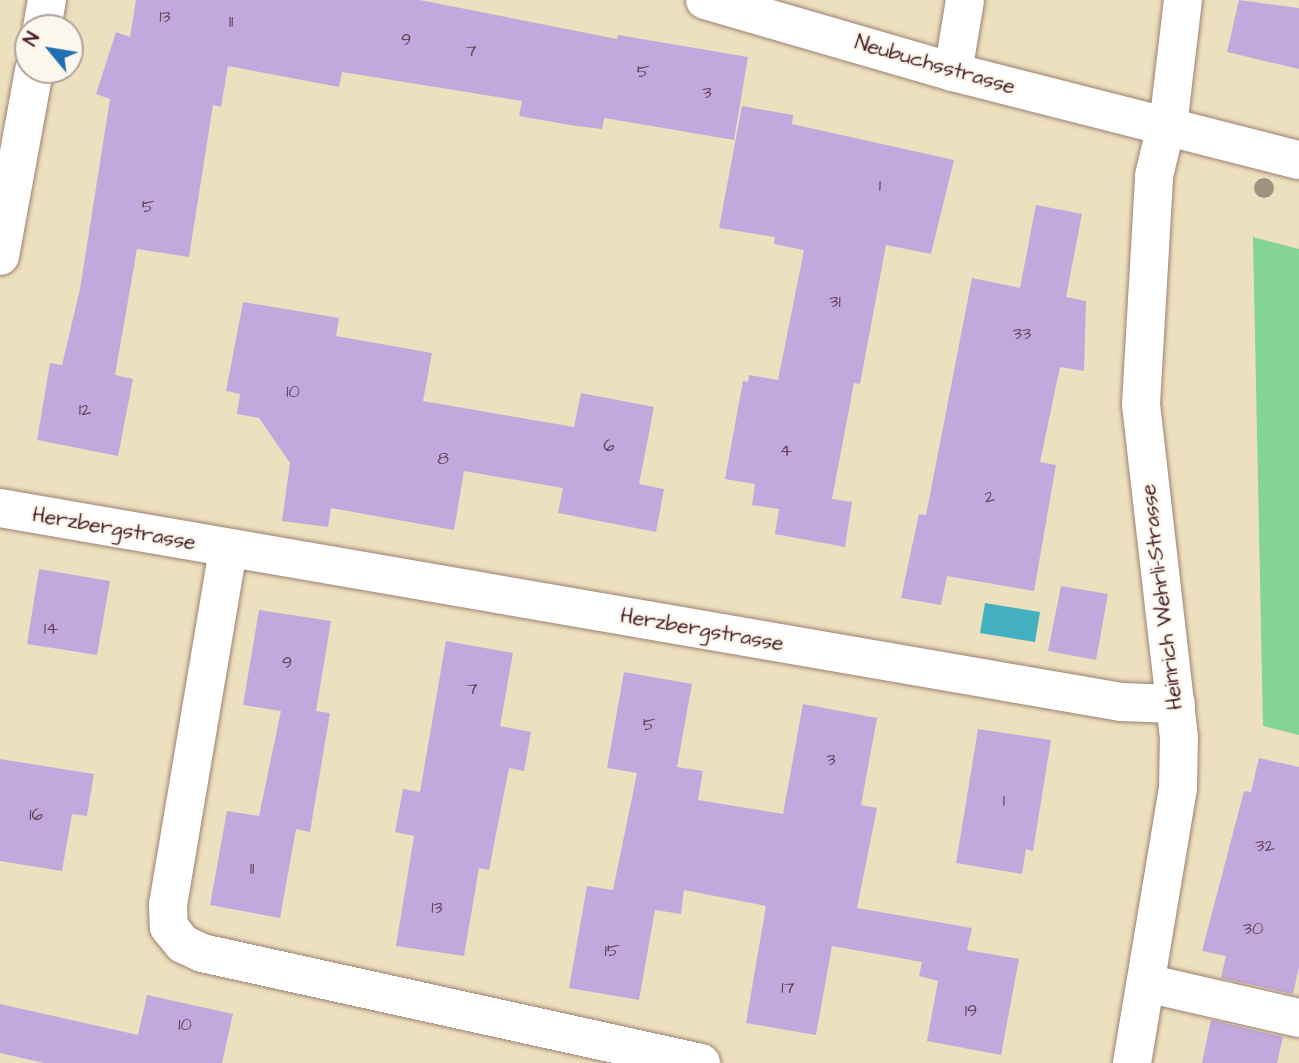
<!DOCTYPE html>
<html>
<head>
<meta charset="utf-8">
<style>
	body { margin:0 }
	#map { position:relative; width:1299px; height:1063px; overflow:hidden; background:#ede0be; font-family:"Architects Daughter",sans-serif }
	div>[style] { position:absolute }
	[style*='--x'] { left:calc(var(--x)*1px); top:calc(var(--y)*1px); width:calc(var(--w)*1px); rotate:calc(var(--a)*1deg) }
	.green>* { inset:0; background:#83d495 }
	.water>* { inset:0; background:#42b0bf }
	.building>* { inset:0; background:#c2a9dd }
	.roads { filter:drop-shadow(0 0 2px #9c8074) drop-shadow(0 0 2px #9c8074) }
	.minor>* { height:38px; margin:-19px; padding:0 19px; transform-origin:19px; border-radius:19px; background:#fff }
	.trees>* { width:20px; height:20px; margin:-10px; border-radius:50%; background:#9d947f }
	span { translate:-50% -50%; white-space:nowrap; text-align:center; line-height:1.15; -webkit-text-stroke:5px #fbf7ec; paint-order:stroke }
	.number-label { font-size:18px; color:#684258 }
	.number-label span { -webkit-text-stroke-width:0 }
	.street-label { font-size:21px; color:#4a1f2b }
	.north { position:absolute; left:14px; top:14px; width:70px; height:70px; box-sizing:border-box; background:#fbf7ec; border:2px solid #b4a19f; border-radius:50%; rotate:300deg; font-size:19px; font-weight:700; line-height:28px; text-align:center; color:#4a1f2b }
	.north::after { content:''; display:block; margin:auto; width:24px; height:32px; background:#1f6fb2; clip-path:polygon(50% 0,100% 100%,50% 72%,0 100%) }
</style>
</head>
<body>
<div id="map">
	<div class="green">
		<i style="clip-path:polygon(1253px 237px,1299px 249px,1299px 735px,1263px 726px)"></i>
	</div>
	<div class="water">
		<i style="clip-path:polygon(985px 603px,1040px 612px,1035px 642px,980px 633px)"></i>
	</div>
	<div class="building">
		<i style="clip-path:polygon(136px 0,420px 0,617px 39px,618px 35px,748px 57px,734px 140px,604px 118px,602px 129px,576px 126px,519px 116px,522px 101px,342px 72px,339px 87px,228px 66px,221px 107px,213px 105px,189px 257px,137px 249px,115px 375px,133px 379px,118px 456px,37px 440px,50px 363px,62px 365px,80px 289px,110px 99px,96px 94px,116px 32px,130px 37px)"></i>
		<i style="clip-path:polygon(1239px 0,1299px 8px,1299px 69px,1227px 52px)"></i>
		<i style="clip-path:polygon(742px 106px,793px 115px,792px 124px,954px 160px,931px 254px,886px 245px,860px 384px,854px 383px,832px 499px,852px 502px,845px 547px,775px 534px,779px 509px,752px 505px,755px 484px,725px 479px,743px 381px,748px 382px,749px 375px,778px 380px,804px 250px,774px 244px,775px 237px,719px 228px)"></i>
		<i style="clip-path:polygon(1036px 205px,1082px 214px,1066px 297px,1086px 301px,1084px 371px,1060px 367px,1040px 462px,1056px 465px,1034px 591px,947px 576px,941px 605px,901px 598px,919px 514px,926px 515px,972px 278px,1020px 288px)"></i>
		<i style="clip-path:polygon(243px 302px,339px 318px,336px 336px,432px 353px,423px 401px,574px 427px,581px 393px,654px 407px,639px 484px,664px 489px,656px 532px,558px 513px,563px 488px,464px 471px,454px 530px,331px 508px,328px 527px,282px 521px,290px 463px,259px 418px,237px 414px,240px 394px,226px 391px)"></i>
		<i style="clip-path:polygon(39px 569px,110px 581px,97px 655px,27px 644px)"></i>
		<i style="clip-path:polygon(1061px 586px,1108px 594px,1096px 660px,1048px 651px)"></i>
		<i style="clip-path:polygon(259px 610px,331px 621px,316px 711px,330px 713px,310px 832px,296px 829px,280px 918px,210px 905px,227px 811px,259px 816px,281px 711px,243px 705px)"></i>
		<i style="clip-path:polygon(446px 641px,513px 653px,500px 726px,531px 732px,524px 771px,509px 768px,489px 870px,479px 868px,464px 956px,396px 946px,414px 836px,395px 832px,403px 789px,420px 792px)"></i>
		<i style="clip-path:polygon(624px 672px,692px 684px,677px 767px,703px 771px,698px 800px,783px 814px,803px 704px,877px 718px,861px 805px,877px 808px,857px 908px,972px 928px,967px 950px,1019px 959px,1001px 1055px,927px 1041px,938px 981px,919px 976px,922px 962px,832px 946px,816px 1035px,746px 1023px,766px 906px,684px 890px,681px 914px,655px 910px,639px 1000px,569px 988px,587px 886px,613px 890px,637px 773px,607px 768px)"></i>
		<i style="clip-path:polygon(978px 729px,1051px 740px,1033px 851px,1026px 849px,1022px 874px,956px 863px)"></i>
		<i style="clip-path:polygon(1259px 758px,1299px 767px,1299px 967px,1293px 994px,1221px 978px,1226px 956px,1202px 951px,1244px 791px,1251px 792px)"></i>
		<i style="clip-path:polygon(0 759px,94px 774px,87px 816px,72px 814px,62px 871px,0 861px)"></i>
		<i style="clip-path:polygon(147px 995px,233px 1014px,222px 1063px,44px 1063px,0 1053px,0 1004px,138px 1035px)"></i>
		<i style="clip-path:polygon(1211px 1020px,1283px 1037px,1277px 1063px,1202px 1063px)"></i>
	</div>
	<div class="roads">
		<div class="minor">
			<i style="--x:705;--y:0;--w:258;--a:16.2"></i>
			<i style="--x:953;--y:72;--w:357;--a:14.3"></i>
			<i style="--x:42;--y:28;--w:28;--a:-80"></i>
			<i style="--x:953;--y:72;--w:73;--a:-80.5"></i>
			<i style="--x:0;--y:256;--w:189;--a:-79.6"></i>
			<i style="--x:0;--y:508;--w:1138;--a:9.82"></i>
			<i style="--x:1121;--y:702;--w:55;--a:2.1"></i>
			<i style="--x:228;--y:550;--w:359;--a:99.6"></i>
			<i style="--x:168;--y:904;--w:23;--a:88"></i>
			<i style="--x:169;--y:927;--w:22;--a:51"></i>
			<i style="--x:183;--y:944;--w:21;--a:25"></i>
			<i style="--x:202;--y:953;--w:511;--a:12.43"></i>
			<i style="--x:1146;--y:983;--w:157;--a:12.9"></i>
			<i style="--x:1132;--y:1063;--w:279;--a:-80.5"></i>
			<i style="--x:1178;--y:788;--w:50;--a:-88.9"></i>
			<i style="--x:1179;--y:738;--w:336;--a:-96.5"></i>
			<i style="--x:1141;--y:404;--w:228;--a:-86.7"></i>
			<i style="--x:1154;--y:176;--w:69;--a:-76.6"></i>
			<i style="--x:1170;--y:109;--w:110;--a:-83.2"></i>
		</div>
	</div>
	<div class="trees">
		<i style="left:1264px;top:188px"></i>
	</div>
	<div class="number-label">
		<span style="left:165px;top:17px">13</span>
		<span style="left:231px;top:22px">11</span>
		<span style="left:406px;top:40px">9</span>
		<span style="left:471px;top:51px">7</span>
		<span style="left:643px;top:72px">5</span>
		<span style="left:707px;top:93px">3</span>
		<span style="left:880px;top:186px">1</span>
		<span style="left:148px;top:207px">5</span>
		<span style="left:835px;top:302px">31</span>
		<span style="left:1022px;top:334px">33</span>
		<span style="left:293px;top:392px">10</span>
		<span style="left:85px;top:410px">12</span>
		<span style="left:609px;top:446px">6</span>
		<span style="left:786px;top:451px">4</span>
		<span style="left:443px;top:459px">8</span>
		<span style="left:990px;top:497px">2</span>
		<span style="left:51px;top:629px">14</span>
		<span style="left:287px;top:663px">9</span>
		<span style="left:472px;top:689px">7</span>
		<span style="left:649px;top:725px">5</span>
		<span style="left:831px;top:760px">3</span>
		<span style="left:1004px;top:801px">1</span>
		<span style="left:36px;top:815px">16</span>
		<span style="left:1265px;top:846px">32</span>
		<span style="left:252px;top:869px">11</span>
		<span style="left:437px;top:908px">13</span>
		<span style="left:1253px;top:929px">30</span>
		<span style="left:612px;top:951px">15</span>
		<span style="left:788px;top:988px">17</span>
		<span style="left:971px;top:1011px">19</span>
		<span style="left:185px;top:1025px">10</span>
	</div>
	<div class="street-label">
		<span style="left:935px;top:65px;rotate:16deg">Neubuchsstrasse</span>
		<span style="left:114px;top:529px;rotate:10deg">Herzbergstrasse</span>
		<span style="left:1162px;top:597px;rotate:-97deg">Heinrich Wehrli-Strasse</span>
		<span style="left:702px;top:630px;rotate:10deg">Herzbergstrasse</span>
	</div>
	<div class="north">N</div>
</div>
</body>
</html>
